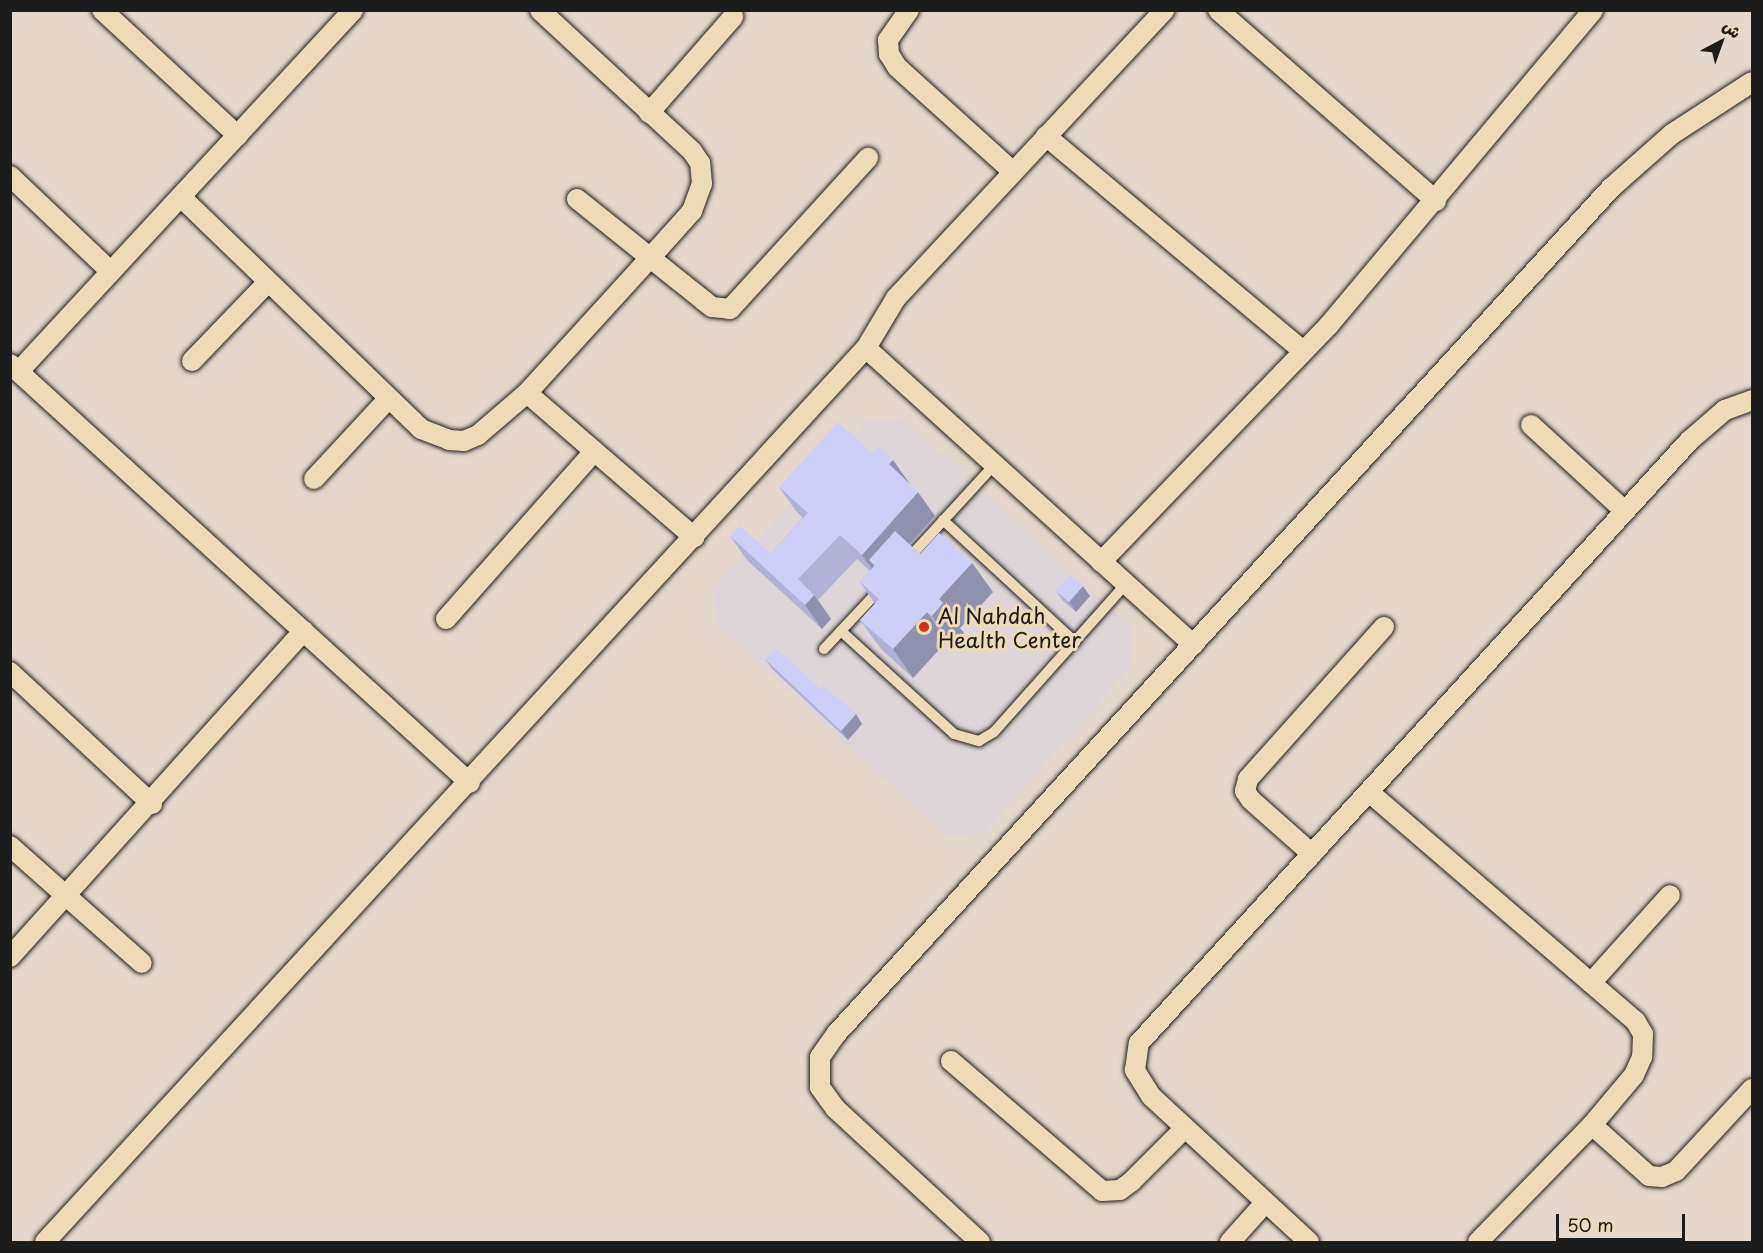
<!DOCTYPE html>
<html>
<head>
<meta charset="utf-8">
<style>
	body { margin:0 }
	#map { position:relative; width:1763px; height:1253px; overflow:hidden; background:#e5d7cb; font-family:"Playpen Sans","Playpen Sans Arabic",sans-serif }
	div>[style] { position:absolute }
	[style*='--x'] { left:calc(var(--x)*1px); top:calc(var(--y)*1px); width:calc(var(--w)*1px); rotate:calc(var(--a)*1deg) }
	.built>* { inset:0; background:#ded5d8 }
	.roads { filter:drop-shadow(0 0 2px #1c1c1c) drop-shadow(0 0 2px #1c1c1c) }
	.service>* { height:10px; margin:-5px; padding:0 5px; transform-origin:5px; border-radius:5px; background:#efdab8 }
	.minor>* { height:20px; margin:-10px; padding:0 10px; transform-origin:10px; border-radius:10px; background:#efdab8 }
	.wall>* { inset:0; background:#b0b2d5 }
	.shaded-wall>* { inset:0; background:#9091ae }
	.building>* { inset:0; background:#cdcff8 }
	.dots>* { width:16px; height:16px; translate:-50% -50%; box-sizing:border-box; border:3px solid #efdab8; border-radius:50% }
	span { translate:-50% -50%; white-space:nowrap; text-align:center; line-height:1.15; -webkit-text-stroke:6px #efdab8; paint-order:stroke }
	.poi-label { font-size:21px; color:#1c1c1c }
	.left { translate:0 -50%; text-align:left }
	.frame { position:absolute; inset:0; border:12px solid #1c1c1c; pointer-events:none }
	.north { position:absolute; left:1691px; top:12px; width:60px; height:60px; -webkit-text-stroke:4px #efdab8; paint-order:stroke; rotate:41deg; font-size:16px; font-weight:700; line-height:24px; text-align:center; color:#1c1c1c }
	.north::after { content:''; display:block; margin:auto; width:21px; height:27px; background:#1c1c1c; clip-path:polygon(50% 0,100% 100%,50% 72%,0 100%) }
	.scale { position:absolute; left:1556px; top:1214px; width:129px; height:27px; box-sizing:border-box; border:3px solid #1c1c1c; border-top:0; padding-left:8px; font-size:18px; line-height:21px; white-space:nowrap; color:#1c1c1c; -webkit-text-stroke:4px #efdab8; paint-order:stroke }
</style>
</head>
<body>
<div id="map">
	<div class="built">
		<i style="clip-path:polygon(903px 418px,1132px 628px,1132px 665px,984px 833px,945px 835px,716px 625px,713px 587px,867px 420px)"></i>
	</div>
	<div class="roads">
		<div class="service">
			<i style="--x:943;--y:520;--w:180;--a:42.7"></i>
			<i style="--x:908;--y:559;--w:127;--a:-47.5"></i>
			<i style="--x:841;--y:631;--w:153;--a:42.3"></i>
			<i style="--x:954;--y:734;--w:26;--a:16"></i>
			<i style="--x:979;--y:741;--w:17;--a:-31"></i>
			<i style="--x:994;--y:732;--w:198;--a:-48.3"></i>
			<i style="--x:824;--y:649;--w:83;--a:-46.9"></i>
		</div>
		<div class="minor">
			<i style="--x:102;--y:10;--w:185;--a:42.8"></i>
			<i style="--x:909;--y:10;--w:37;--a:125"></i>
			<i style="--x:888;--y:40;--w:14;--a:86"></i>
			<i style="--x:889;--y:54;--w:15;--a:58"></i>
			<i style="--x:897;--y:67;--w:155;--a:42.1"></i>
			<i style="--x:1218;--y:10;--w:290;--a:41.2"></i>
			<i style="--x:649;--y:113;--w:128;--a:-48.8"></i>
			<i style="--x:1046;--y:136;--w:335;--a:39.9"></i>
			<i style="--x:10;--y:176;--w:139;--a:43.5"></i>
			<i style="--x:181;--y:197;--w:334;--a:44"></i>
			<i style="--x:421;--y:429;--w:30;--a:21"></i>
			<i style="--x:449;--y:440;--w:15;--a:4"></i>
			<i style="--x:464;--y:441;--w:15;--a:-23"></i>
			<i style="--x:478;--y:435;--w:65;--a:-40.6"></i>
			<i style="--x:527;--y:393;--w:183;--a:-47.7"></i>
			<i style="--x:650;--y:258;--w:63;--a:-48.2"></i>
			<i style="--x:692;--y:211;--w:29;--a:-70"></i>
			<i style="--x:702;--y:184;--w:21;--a:-95"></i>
			<i style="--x:700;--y:163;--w:14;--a:-124"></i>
			<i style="--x:692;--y:151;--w:207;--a:-137.2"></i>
			<i style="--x:577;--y:199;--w:161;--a:38.7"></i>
			<i style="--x:703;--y:300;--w:11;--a:38"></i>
			<i style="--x:712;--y:307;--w:18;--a:6"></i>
			<i style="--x:730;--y:309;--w:205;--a:-47.6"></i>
			<i style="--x:866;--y:348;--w:442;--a:42.2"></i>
			<i style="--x:192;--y:361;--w:108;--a:-46.1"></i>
			<i style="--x:10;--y:364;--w:622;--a:42.33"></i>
			<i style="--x:19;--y:371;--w:492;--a:-47.2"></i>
			<i style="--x:527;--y:393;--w:221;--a:40.8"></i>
			<i style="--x:1531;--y:425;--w:127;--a:42.5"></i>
			<i style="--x:314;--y:479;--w:109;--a:-47.2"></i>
			<i style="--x:1101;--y:562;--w:329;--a:-46.1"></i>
			<i style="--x:1329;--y:325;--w:411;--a:-50"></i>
			<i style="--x:446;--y:619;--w:223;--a:-48.5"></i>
			<i style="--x:10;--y:672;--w:194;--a:42.9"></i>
			<i style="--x:1369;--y:792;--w:352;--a:40.7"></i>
			<i style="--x:1636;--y:1022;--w:14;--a:60"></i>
			<i style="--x:1643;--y:1034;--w:23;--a:92"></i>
			<i style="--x:1642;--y:1057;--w:20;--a:114"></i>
			<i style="--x:1634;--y:1075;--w:65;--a:130"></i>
			<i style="--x:1592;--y:1125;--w:163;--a:134.3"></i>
			<i style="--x:10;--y:846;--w:176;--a:41.6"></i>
			<i style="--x:1312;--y:854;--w:81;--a:-138.5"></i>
			<i style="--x:1251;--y:800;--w:11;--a:-124"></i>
			<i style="--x:1245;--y:791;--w:12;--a:-76"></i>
			<i style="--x:1248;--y:779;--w:204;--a:-48.2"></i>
			<i style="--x:10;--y:957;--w:439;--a:-48"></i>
			<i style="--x:1591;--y:983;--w:118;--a:-48.1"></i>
			<i style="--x:951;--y:1061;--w:199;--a:40.7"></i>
			<i style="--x:1102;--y:1191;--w:18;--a:-3"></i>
			<i style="--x:1120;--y:1190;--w:14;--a:-36"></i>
			<i style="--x:1131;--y:1182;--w:76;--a:-45"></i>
			<i style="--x:1592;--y:1125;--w:76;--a:41.8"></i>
			<i style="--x:1649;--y:1176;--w:13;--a:4"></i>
			<i style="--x:1662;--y:1177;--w:15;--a:-23"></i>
			<i style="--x:1676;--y:1171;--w:112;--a:-47.2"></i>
			<i style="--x:45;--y:1242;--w:1214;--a:-47.44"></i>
			<i style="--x:866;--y:348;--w:58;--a:-59"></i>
			<i style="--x:896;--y:298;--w:394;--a:-47"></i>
			<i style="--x:980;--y:1242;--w:197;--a:-137.3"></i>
			<i style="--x:835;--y:1108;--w:26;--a:-126"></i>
			<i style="--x:820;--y:1087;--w:30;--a:-90"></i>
			<i style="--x:820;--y:1057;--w:29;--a:-55"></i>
			<i style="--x:837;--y:1033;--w:1146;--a:-47.51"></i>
			<i style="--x:1611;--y:188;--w:81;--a:-41.5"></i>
			<i style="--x:1672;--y:134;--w:95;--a:-33"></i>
			<i style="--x:1230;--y:1242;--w:52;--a:-48.1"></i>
			<i style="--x:1309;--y:1242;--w:215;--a:-137.3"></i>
			<i style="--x:1151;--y:1096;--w:31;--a:-122"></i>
			<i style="--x:1135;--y:1070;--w:27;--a:-82"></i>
			<i style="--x:1139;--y:1043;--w:815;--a:-47.58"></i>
			<i style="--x:1689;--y:441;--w:48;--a:-40.7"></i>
			<i style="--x:1725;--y:410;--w:29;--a:-20"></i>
		</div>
	</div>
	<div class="wall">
		<i style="clip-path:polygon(873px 454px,893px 460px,909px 484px,935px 516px,910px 545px,920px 554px,972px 563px,993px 592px,960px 628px,964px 633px,952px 645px,947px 641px,913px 678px,881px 649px,860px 620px,875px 604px,860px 582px,870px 571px,857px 559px,818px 600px,831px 619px,822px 629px,747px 560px,730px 536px,771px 554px,803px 518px,796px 511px,779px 487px)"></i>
		<i style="clip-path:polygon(1056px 591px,1090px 596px,1076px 612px,1063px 601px)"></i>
		<i style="clip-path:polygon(765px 659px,820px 689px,856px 714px,862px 724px,848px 740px,772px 669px)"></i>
	</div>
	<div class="shaded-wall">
		<i style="clip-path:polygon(893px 460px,910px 484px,889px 464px)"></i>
		<i style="clip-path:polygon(918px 492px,935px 516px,882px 575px,875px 565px,869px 560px,881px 576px,879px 579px,862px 555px)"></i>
		<i style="clip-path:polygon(972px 563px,993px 592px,960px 628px,964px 633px,952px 645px,932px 616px,939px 599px)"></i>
		<i style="clip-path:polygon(1083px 586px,1090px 596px,1076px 612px,1069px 602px)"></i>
		<i style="clip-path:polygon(814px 595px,831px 619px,822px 629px,805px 605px)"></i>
		<i style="clip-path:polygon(927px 612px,947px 641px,913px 678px,893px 649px)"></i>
		<i style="clip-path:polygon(856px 714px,862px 724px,848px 740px,841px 731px)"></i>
	</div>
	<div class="building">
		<i style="clip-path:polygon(838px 422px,873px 454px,879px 447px,893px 460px,889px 464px,918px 492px,862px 555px,840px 535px,798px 579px,814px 595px,805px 605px,730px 536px,740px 526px,771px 554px,808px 513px,779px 487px)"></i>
		<i style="clip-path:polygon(895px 531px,920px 554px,939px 533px,972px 563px,939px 599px,943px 603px,932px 616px,927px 612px,893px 649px,860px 620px,879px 599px,860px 582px,875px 565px,869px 560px)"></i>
		<i style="clip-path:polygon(1070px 575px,1083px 586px,1069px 602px,1056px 591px)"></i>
		<i style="clip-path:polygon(776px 648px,820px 689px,823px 685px,856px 714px,841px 731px,765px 659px)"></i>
	</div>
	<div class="dots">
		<i style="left:924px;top:627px;background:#c8321e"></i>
	</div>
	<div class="poi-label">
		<span class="left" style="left:938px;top:627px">Al Nahdah<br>Health Center</span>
	</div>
	<div class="frame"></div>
	<div class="north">ش</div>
	<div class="scale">50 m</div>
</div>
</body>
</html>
